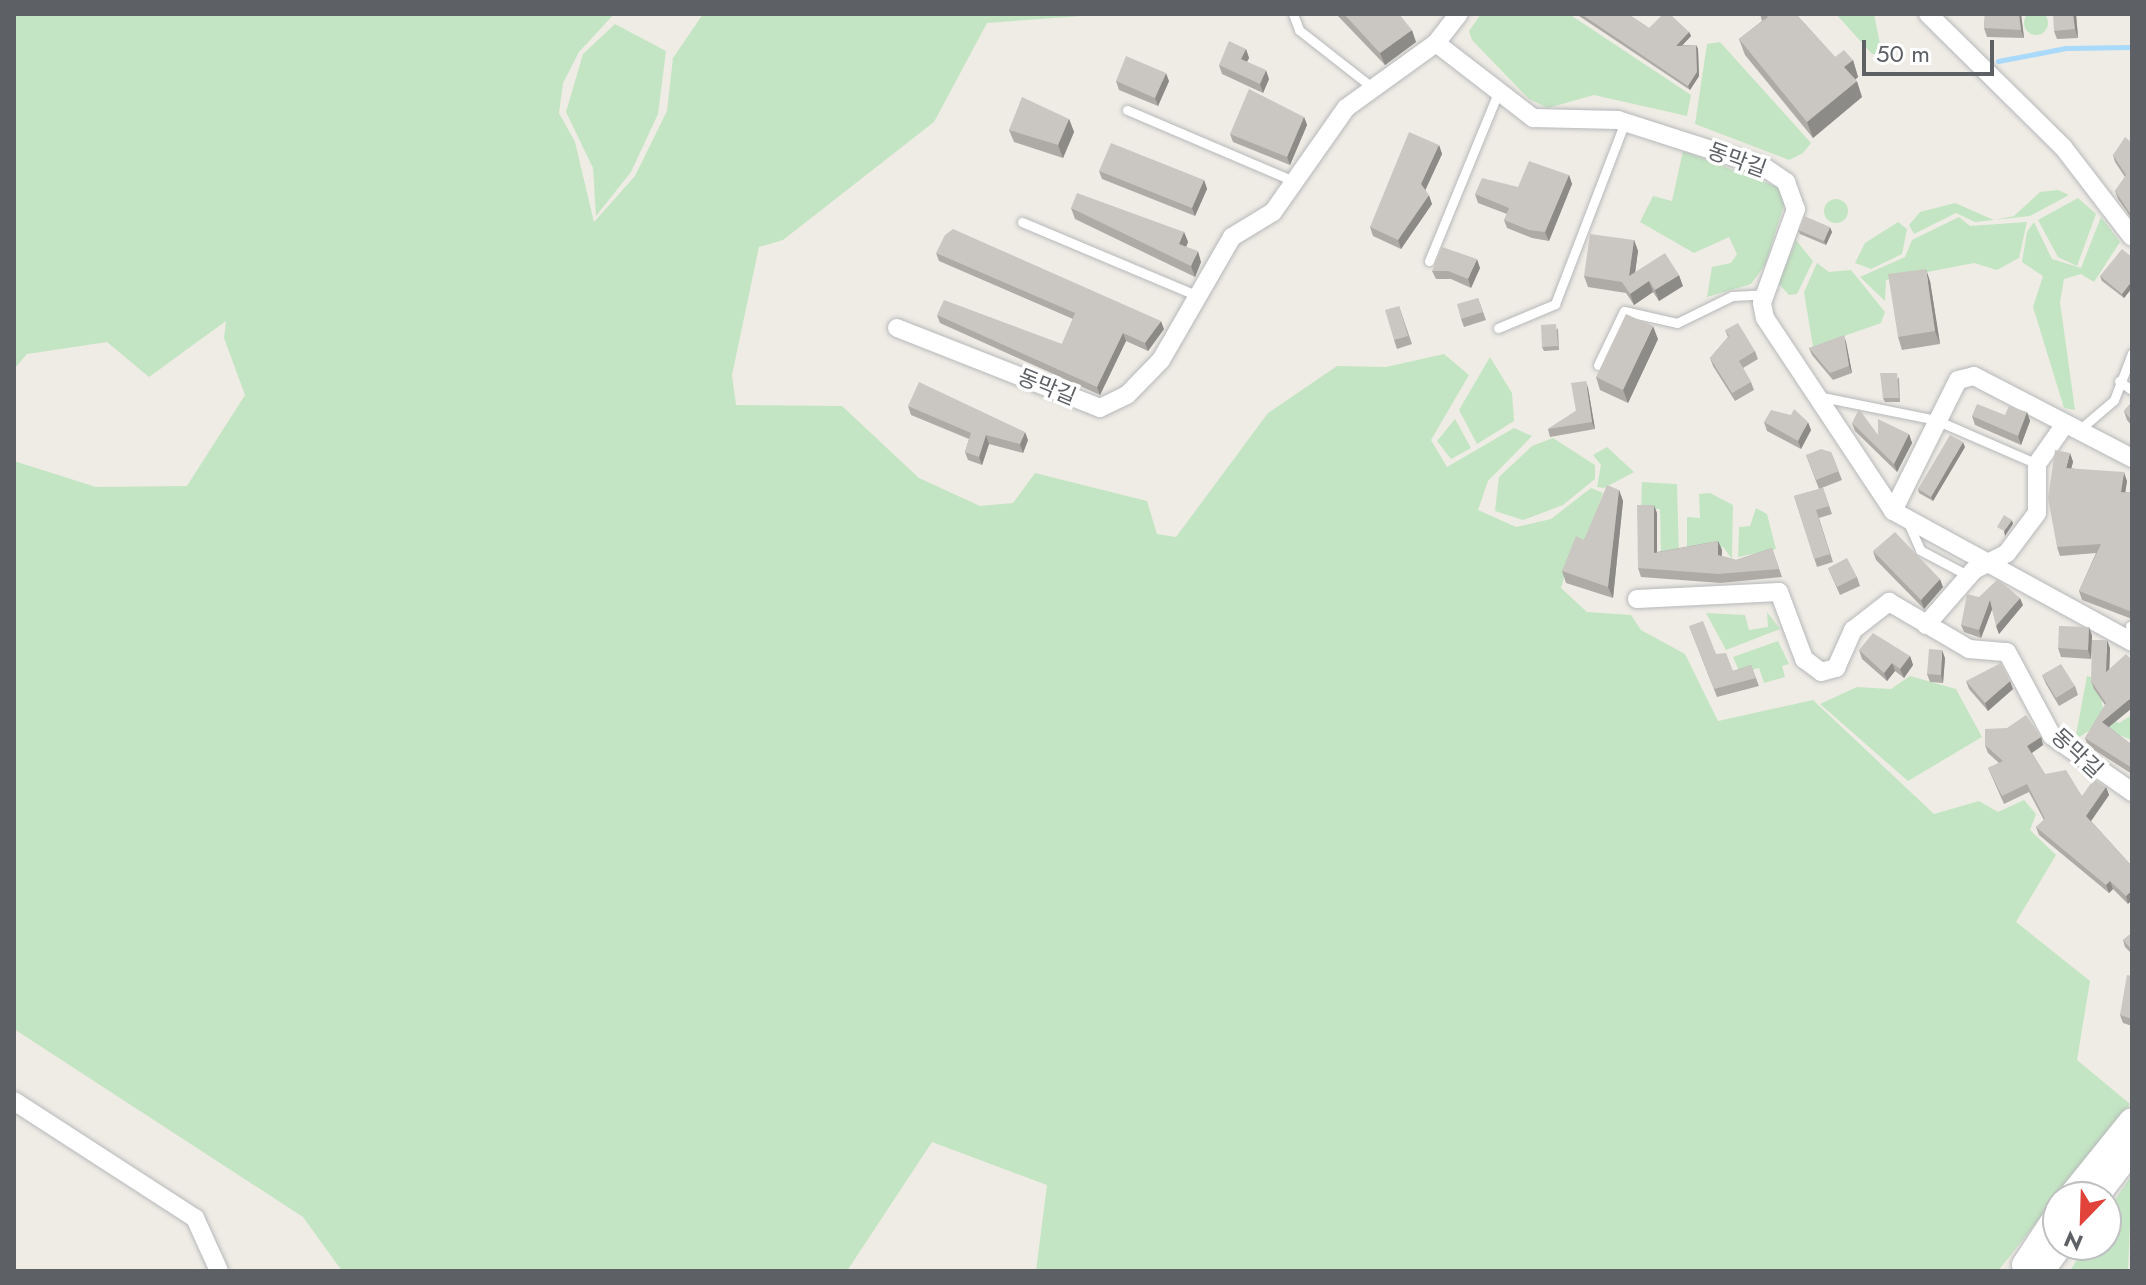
<!DOCTYPE html>
<html>
<head>
<meta charset="utf-8">
<style>
	body { margin:0 }
	#map { position:relative; width:2146px; height:1285px; overflow:hidden; background:#efece5; font-family:Jost,"Noto Sans KR",sans-serif }
	div>[style] { position:absolute }
	[style*='--x'] { left:calc(var(--x)*1px); top:calc(var(--y)*1px); width:calc(var(--w)*1px); rotate:calc(var(--a)*1deg) }
	.green>* { inset:0; background:#c4e5c3 }
	.round { border-radius:50% }
	.stream>* { height:5px; margin:-2.5px; padding:0 2.5px; transform-origin:2.5px; border-radius:2.5px; background:#a9d9fb }
	.roads { filter:drop-shadow(0 0 2px #b6b8bb) drop-shadow(0 0 2px #b6b8bb) }
	.service>* { height:9px; margin:-4.5px; padding:0 4.5px; transform-origin:4.5px; border-radius:4.5px; background:#fff }
	.minor>* { height:18px; margin:-9px; padding:0 9px; transform-origin:9px; border-radius:9px; background:#fff }
	.secondary>* { height:26px; margin:-13px; padding:0 13px; transform-origin:13px; border-radius:13px; background:#fff }
	.wall>* { inset:0; background:#aeaba7 }
	.shaded-wall>* { inset:0; background:#8d8b88 }
	.building>* { inset:0; background:#cac7c2 }
	span { translate:-50% -50%; white-space:nowrap; text-align:center; line-height:1.15; -webkit-text-stroke:7px #fff; paint-order:stroke }
	.street-label { font-size:22px; color:#5d6165 }
	.frame { position:absolute; inset:0; border:16px solid #5d6165; pointer-events:none }
	.north { position:absolute; left:2042px; top:1181px; width:80px; height:80px; box-sizing:border-box; background:#fff; border:2px solid #bec0c1; border-radius:50%; rotate:203deg; font-size:22px; font-weight:700; line-height:32px; text-align:center; color:#5d6165 }
	.north::after { content:''; display:block; margin:auto; width:28px; height:36px; background:#e14239; clip-path:polygon(50% 0,100% 100%,50% 72%,0 100%) }
	.scale { position:absolute; left:1862px; top:40px; width:132px; height:36px; box-sizing:border-box; border:4px solid #5d6165; border-top:0; padding-left:10px; font-size:24px; line-height:28px; white-space:nowrap; color:#5d6165; -webkit-text-stroke:6px #fff; paint-order:stroke }
</style>
</head>
<body>
<div id="map">
	<div class="green">
		<i class="round" style="left:2024px;top:11px;width:24px;height:24px"></i>
		<i style="clip-path:polygon(14px 14px,614px 14px,579px 52px,563px 83px,559px 113px,575px 142px,594px 222px,635px 176px,667px 111px,673px 58px,703px 14px,1109px 14px,987px 23px,934px 122px,783px 240px,759px 247px,732px 375px,736px 405px,842px 406px,919px 478px,980px 506px,1013px 503px,1035px 473px,1147px 501px,1157px 534px,1176px 537px,1268px 413px,1337px 366px,1386px 367px,1444px 354px,1469px 375px,1431px 440px,1447px 467px,1514px 428px,1532px 436px,1488px 481px,1478px 510px,1516px 527px,1551px 519px,1591px 488px,1603px 493px,1586px 542px,1574px 542px,1561px 588px,1587px 612px,1631px 615px,1641px 630px,1685px 654px,1718px 721px,1813px 700px,1934px 814px,1979px 801px,1998px 812px,2024px 800px,2036px 814px,2030px 830px,2056px 855px,2016px 922px,2090px 981px,2077px 1060px,2130px 1104px,1998px 1271px,1036px 1271px,1047px 1185px,932px 1142px,847px 1271px,342px 1271px,303px 1217px,14px 1029px,14px 461px,96px 487px,187px 486px,245px 395px,224px 338px,226px 321px,149px 377px,107px 342px,27px 354px,14px 369px)"></i>
		<i style="clip-path:polygon(1481px 14px,1569px 14px,1691px 95px,1687px 116px,1594px 95px,1548px 108px,1529px 99px,1472px 40px,1469px 31px)"></i>
		<i style="clip-path:polygon(1836px 14px,1874px 14px,1882px 54px,1872px 54px)"></i>
		<i style="clip-path:polygon(615px 24px,666px 51px,658px 114px,631px 172px,596px 216px,593px 168px,566px 112px,583px 54px)"></i>
		<i style="clip-path:polygon(1720px 42px,1811px 143px,1803px 153px,1789px 160px,1695px 124px,1707px 44px)"></i>
		<i style="clip-path:polygon(1683px 151px,1778px 187px,1785px 202px,1765px 265px,1751px 284px,1707px 297px,1712px 267px,1731px 263px,1737px 254px,1729px 237px,1694px 253px,1640px 222px,1653px 196px,1672px 201px)"></i>
		<i style="clip-path:polygon(2058px 190px,2069px 195px,2030px 216px,1975px 222px,1956px 213px,1914px 234px,1909px 225px,1920px 212px,1955px 203px,1994px 220px,2014px 216px,2040px 192px)"></i>
		<i style="clip-path:polygon(2078px 198px,2096px 214px,2077px 266px,2058px 257px,2038px 220px)"></i>
		<i class="round" style="left:1824px;top:199px;width:24px;height:24px"></i>
		<i style="clip-path:polygon(1959px 217px,1970px 226px,2027px 222px,2019px 258px,1997px 270px,1974px 263px,1886px 280px,1885px 301px,1860px 277px,1905px 257px,1912px 240px)"></i>
		<i style="clip-path:polygon(2101px 217px,2120px 242px,2094px 282px,2081px 274px,2064px 279px,2060px 302px,2075px 410px,2064px 408px,2033px 307px,2043px 276px,2022px 262px,2027px 232px,2034px 222px,2052px 259px,2081px 268px)"></i>
		<i style="clip-path:polygon(1898px 222px,1907px 229px,1902px 254px,1871px 269px,1855px 263px,1865px 243px)"></i>
		<i style="clip-path:polygon(1796px 240px,1813px 261px,1797px 294px,1789px 295px,1778px 283px)"></i>
		<i style="clip-path:polygon(1817px 263px,1829px 272px,1851px 270px,1885px 312px,1881px 323px,1813px 347px,1804px 292px)"></i>
		<i style="clip-path:polygon(1490px 357px,1512px 393px,1514px 421px,1477px 444px,1459px 410px)"></i>
		<i style="clip-path:polygon(1455px 419px,1471px 448px,1451px 459px,1437px 441px)"></i>
		<i style="clip-path:polygon(1553px 438px,1595px 465px,1595px 479px,1563px 505px,1523px 520px,1495px 511px,1499px 477px,1532px 446px)"></i>
		<i style="clip-path:polygon(1607px 447px,1634px 472px,1604px 488px,1597px 487px,1601px 465px,1593px 455px)"></i>
		<i style="clip-path:polygon(1642px 482px,1677px 484px,1679px 558px,1661px 556px,1660px 509px,1641px 509px)"></i>
		<i style="clip-path:polygon(1710px 493px,1733px 505px,1732px 559px,1723px 547px,1687px 553px,1687px 517px,1700px 518px,1699px 494px)"></i>
		<i style="clip-path:polygon(1756px 508px,1767px 514px,1776px 549px,1738px 557px,1739px 527px,1750px 526px)"></i>
		<i style="clip-path:polygon(1767px 612px,1780px 629px,1726px 650px,1706px 613px,1745px 615px,1749px 630px,1768px 627px)"></i>
		<i style="clip-path:polygon(1778px 641px,1789px 664px,1782px 666px,1785px 677px,1764px 683px,1759px 668px,1740px 673px,1733px 657px)"></i>
		<i style="clip-path:polygon(1910px 676px,1956px 689px,1982px 737px,1908px 781px,1820px 704px,1857px 687px,1891px 689px)"></i>
		<i style="clip-path:polygon(2087px 676px,2098px 679px,2104px 715px,2119px 723px,2132px 715px,2132px 740px,2096px 726px,2075px 740px)"></i>
		<i style="clip-path:polygon(2132px 1175px,2128px 1271px,2070px 1271px,2086px 1245px,2106px 1245px,2106px 1213px)"></i>
	</div>
	<div class="stream">
		<i style="--x:1998;--y:61;--w:69;--a:-10.8"></i>
		<i style="--x:2066;--y:48;--w:66;--a:-0.9"></i>
	</div>
	<div class="roads">
		<div class="service">
			<i style="--x:1293;--y:14;--w:17;--a:69"></i>
			<i style="--x:1299;--y:30;--w:94;--a:38.1"></i>
			<i style="--x:1127;--y:110;--w:184;--a:23.1"></i>
			<i style="--x:1022;--y:222;--w:189;--a:22.8"></i>
			<i style="--x:1429;--y:261;--w:179;--a:-67.7"></i>
			<i style="--x:1498;--y:328;--w:62;--a:-22.8"></i>
			<i style="--x:1555;--y:304;--w:195;--a:-69"></i>
			<i style="--x:1598;--y:365;--w:60;--a:-64.3"></i>
			<i style="--x:1624;--y:311;--w:54;--a:12.8"></i>
			<i style="--x:1677;--y:323;--w:61;--a:-26.1"></i>
			<i style="--x:1732;--y:296;--w:34;--a:-3"></i>
			<i style="--x:2119;--y:381;--w:16;--a:35"></i>
			<i style="--x:1817;--y:396;--w:121;--a:11.4"></i>
			<i style="--x:1936;--y:420;--w:110;--a:23.5"></i>
			<i style="--x:2079;--y:430;--w:46;--a:-40.6"></i>
			<i style="--x:2114;--y:400;--w:50;--a:-69"></i>
			<i style="--x:1906;--y:518;--w:35;--a:66"></i>
			<i style="--x:1920;--y:550;--w:55;--a:28"></i>
			<i style="--x:2130;--y:626;--w:2;--a:0"></i>
		</div>
		<div class="minor">
			<i style="--x:1928;--y:14;--w:190;--a:44.6"></i>
			<i style="--x:2063;--y:147;--w:113;--a:52.5"></i>
			<i style="--x:1436;--y:43;--w:123;--a:37.7"></i>
			<i style="--x:1533;--y:118;--w:85;--a:1.3"></i>
			<i style="--x:1618;--y:120;--w:153;--a:17.8"></i>
			<i style="--x:1764;--y:167;--w:27;--a:34"></i>
			<i style="--x:1786;--y:182;--w:29;--a:70"></i>
			<i style="--x:1796;--y:209;--w:100;--a:109.9"></i>
			<i style="--x:1762;--y:303;--w:15;--a:79"></i>
			<i style="--x:1765;--y:318;--w:232;--a:56.4"></i>
			<i style="--x:1893;--y:511;--w:273;--a:28.7"></i>
			<i style="--x:897;--y:328;--w:218;--a:21.5"></i>
			<i style="--x:1100;--y:408;--w:30;--a:-26"></i>
			<i style="--x:1127;--y:395;--w:49;--a:-45.8"></i>
			<i style="--x:1161;--y:360;--w:142;--a:-60"></i>
			<i style="--x:1232;--y:237;--w:48;--a:-31.4"></i>
			<i style="--x:1273;--y:212;--w:127;--a:-54.9"></i>
			<i style="--x:1346;--y:108;--w:111;--a:-35.8"></i>
			<i style="--x:1436;--y:43;--w:37;--a:-52"></i>
			<i style="--x:1893;--y:511;--w:146;--a:-63.6"></i>
			<i style="--x:1958;--y:380;--w:16;--a:-14"></i>
			<i style="--x:1974;--y:376;--w:178;--a:27.4"></i>
			<i style="--x:1637;--y:599;--w:142;--a:-2.8"></i>
			<i style="--x:1779;--y:592;--w:72;--a:69.5"></i>
			<i style="--x:1804;--y:659;--w:21;--a:37"></i>
			<i style="--x:1821;--y:672;--w:16;--a:-15"></i>
			<i style="--x:1836;--y:668;--w:42;--a:-65.9"></i>
			<i style="--x:1853;--y:630;--w:46;--a:-37.9"></i>
			<i style="--x:1889;--y:602;--w:93;--a:30.4"></i>
			<i style="--x:1969;--y:649;--w:38;--a:5"></i>
			<i style="--x:2007;--y:652;--w:95;--a:61.8"></i>
			<i style="--x:2052;--y:736;--w:98;--a:35"></i>
			<i style="--x:1926;--y:625;--w:73;--a:-48.9"></i>
			<i style="--x:1974;--y:570;--w:37;--a:-27"></i>
			<i style="--x:2007;--y:553;--w:50;--a:-53.1"></i>
			<i style="--x:2037;--y:513;--w:49;--a:-90"></i>
			<i style="--x:2037;--y:464;--w:49;--a:-55"></i>
			<i style="--x:14;--y:1101;--w:216;--a:32.9"></i>
			<i style="--x:195;--y:1218;--w:58;--a:65.6"></i>
		</div>
		<div class="secondary">
			<i style="--x:2071;--y:1197;--w:97;--a:-51.2"></i>
			<i style="--x:2095;--y:1197;--w:61;--a:-52.4"></i>
			<i style="--x:2025;--y:1265;--w:60;--a:-56.6"></i>
			<i style="--x:2041;--y:1271;--w:32;--a:-54"></i>
		</div>
	</div>
	<div class="wall">
		<i style="clip-path:polygon(1336px 14px,1399px 14px,1416px 42px,1385px 65px)"></i>
		<i style="clip-path:polygon(1576px 14px,1628px 14px,1649px 28px,1689px 32px,1691px 36px,1682px 45px,1696px 45px,1698px 49px,1699px 76px,1690px 90px)"></i>
		<i style="clip-path:polygon(1760px 14px,1796px 14px,1835px 57px,1853px 60px,1858px 77px,1855px 80px,1862px 97px,1813px 138px,1745px 55px,1739px 39px,1762px 21px)"></i>
		<i style="clip-path:polygon(1985px 14px,2021px 14px,2024px 38px,1987px 37px,1984px 28px)"></i>
		<i style="clip-path:polygon(2076px 14px,2078px 38px,2057px 39px,2054px 31px)"></i>
		<i style="clip-path:polygon(1246px 49px,1249px 58px,1247px 62px,1269px 79px,1263px 93px,1222px 74px,1219px 65px)"></i>
		<i style="clip-path:polygon(1116px 81px,1169px 81px,1158px 106px,1119px 90px)"></i>
		<i style="clip-path:polygon(1304px 117px,1307px 125px,1290px 165px,1233px 142px,1230px 134px)"></i>
		<i style="clip-path:polygon(1069px 119px,1074px 132px,1063px 158px,1014px 142px,1009px 130px)"></i>
		<i style="clip-path:polygon(2132px 143px,2132px 219px,2118px 199px,2115px 191px,2125px 177px,2115px 162px,2113px 155px)"></i>
		<i style="clip-path:polygon(1439px 145px,1442px 154px,1425px 190px,1432px 204px,1401px 249px,1373px 236px,1370px 227px)"></i>
		<i style="clip-path:polygon(1099px 171px,1204px 180px,1207px 189px,1195px 216px,1102px 179px)"></i>
		<i style="clip-path:polygon(1569px 175px,1572px 184px,1549px 241px,1532px 238px,1507px 228px,1504px 220px,1507px 214px,1478px 203px,1475px 194px,1518px 187px)"></i>
		<i style="clip-path:polygon(1071px 208px,1184px 232px,1188px 242px,1186px 247px,1201px 262px,1195px 277px,1075px 219px)"></i>
		<i style="clip-path:polygon(1798px 230px,1832px 232px,1826px 245px,1800px 234px)"></i>
		<i style="clip-path:polygon(1634px 240px,1638px 251px,1635px 273px,1683px 286px,1659px 301px,1653px 292px,1634px 305px,1626px 293px,1588px 287px,1584px 276px)"></i>
		<i style="clip-path:polygon(936px 253px,1164px 329px,1148px 351px,1126px 341px,1100px 395px,940px 323px,937px 315px,1062px 344px,1073px 319px,939px 261px)"></i>
		<i style="clip-path:polygon(2132px 257px,2132px 288px,2124px 298px,2102px 281px,2100px 276px)"></i>
		<i style="clip-path:polygon(1480px 268px,1471px 288px,1451px 279px,1436px 279px,1432px 271px)"></i>
		<i style="clip-path:polygon(1930px 281px,1940px 344px,1902px 350px,1898px 337px)"></i>
		<i style="clip-path:polygon(1478px 298px,1486px 320px,1464px 327px,1461px 319px)"></i>
		<i style="clip-path:polygon(1399px 306px,1412px 344px,1397px 349px,1394px 340px)"></i>
		<i style="clip-path:polygon(1558px 328px,1559px 350px,1544px 351px,1542px 347px)"></i>
		<i style="clip-path:polygon(1725px 330px,1755px 351px,1758px 359px,1743px 368px,1751px 382px,1754px 390px,1735px 401px,1713px 366px,1710px 358px,1728px 337px)"></i>
		<i style="clip-path:polygon(1658px 339px,1628px 403px,1600px 390px,1596px 377px)"></i>
		<i style="clip-path:polygon(1846px 342px,1852px 373px,1833px 380px,1812px 355px,1809px 348px)"></i>
		<i style="clip-path:polygon(1899px 377px,1900px 402px,1885px 402px,1883px 398px)"></i>
		<i style="clip-path:polygon(1588px 388px,1595px 429px,1550px 437px,1548px 429px,1576px 411px)"></i>
		<i style="clip-path:polygon(2132px 402px,2132px 426px,2127px 420px,2124px 411px)"></i>
		<i style="clip-path:polygon(908px 406px,1028px 440px,1023px 453px,989px 444px,982px 465px,968px 460px,965px 452px,969px 439px,911px 415px)"></i>
		<i style="clip-path:polygon(2027px 412px,2030px 421px,2021px 445px,1975px 425px,1972px 416px,2005px 415px)"></i>
		<i style="clip-path:polygon(1764px 422px,1811px 430px,1801px 449px,1767px 431px)"></i>
		<i style="clip-path:polygon(1852px 423px,1878px 435px,1909px 434px,1912px 443px,1897px 472px,1855px 431px)"></i>
		<i style="clip-path:polygon(1965px 447px,1933px 501px,1919px 493px,1918px 489px)"></i>
		<i style="clip-path:polygon(1831px 452px,1842px 480px,1819px 489px,1806px 455px)"></i>
		<i style="clip-path:polygon(2070px 453px,2073px 462px,2071px 468px,2127px 481px,2125px 492px,2132px 493px,2132px 619px,2082px 600px,2079px 591px,2096px 553px,2060px 556px,2057px 547px)"></i>
		<i style="clip-path:polygon(1823px 488px,1832px 514px,1819px 518px,1833px 562px,1817px 567px,1794px 496px)"></i>
		<i style="clip-path:polygon(1619px 490px,1623px 501px,1613px 598px,1566px 583px,1562px 571px)"></i>
		<i style="clip-path:polygon(1657px 513px,1657px 552px,1718px 541px,1722px 550px,1722px 556px,1736px 560px,1772px 548px,1782px 577px,1721px 583px,1641px 577px,1638px 568px)"></i>
		<i style="clip-path:polygon(1873px 551px,1943px 587px,1924px 609px,1876px 560px)"></i>
		<i style="clip-path:polygon(1828px 568px,1857px 577px,1860px 586px,1840px 595px)"></i>
		<i style="clip-path:polygon(1979px 597px,2023px 605px,1999px 634px,1992px 609px,1981px 638px,1964px 632px,1961px 625px)"></i>
		<i style="clip-path:polygon(1689px 626px,1733px 671px,1751px 665px,1759px 686px,1717px 697px)"></i>
		<i style="clip-path:polygon(2089px 627px,2092px 636px,2091px 659px,2061px 657px,2058px 648px)"></i>
		<i style="clip-path:polygon(2110px 648px,2109px 669px,2132px 708px,2109px 727px,2132px 745px,2132px 774px,2088px 746px,2085px 738px,2105px 705px,2094px 689px,2091px 681px)"></i>
		<i style="clip-path:polygon(1859px 650px,1910px 656px,1913px 665px,1904px 678px,1895px 671px,1887px 681px,1862px 659px)"></i>
		<i style="clip-path:polygon(1945px 658px,1943px 683px,1930px 682px,1927px 674px)"></i>
		<i style="clip-path:polygon(2042px 675px,2075px 686px,2078px 695px,2059px 706px,2046px 684px)"></i>
		<i style="clip-path:polygon(1966px 681px,2013px 689px,1988px 711px,1969px 689px)"></i>
		<i style="clip-path:polygon(2041px 737px,2043px 745px,2032px 753px,2045px 774px,2082px 796px,2106px 787px,2109px 795px,2091px 821px,2130px 864px,2128px 904px,2113px 889px,2109px 893px,2039px 835px,2036px 827px,2044px 820px,2029px 792px,2004px 804px,1988px 768px,1999px 763px,1988px 753px,1985px 745px)"></i>
		<i style="clip-path:polygon(2132px 933px,2132px 954px,2125px 947px,2123px 940px)"></i>
		<i style="clip-path:polygon(2132px 976px,2132px 1026px,2123px 1023px,2120px 1015px)"></i>
	</div>
	<div class="shaded-wall">
		<i style="clip-path:polygon(2019px 14px,2021px 14px,2024px 38px,2021px 30px)"></i>
		<i style="clip-path:polygon(2073px 14px,2076px 14px,2078px 38px,2075px 29px)"></i>
		<i style="clip-path:polygon(1412px 30px,1416px 42px,1385px 65px,1380px 53px)"></i>
		<i style="clip-path:polygon(1689px 32px,1691px 36px,1678px 50px,1676px 46px)"></i>
		<i style="clip-path:polygon(1696px 45px,1698px 49px,1699px 76px,1690px 90px,1688px 86px)"></i>
		<i style="clip-path:polygon(1246px 49px,1249px 58px,1244px 67px,1241px 59px)"></i>
		<i style="clip-path:polygon(1853px 60px,1858px 77px,1850px 84px,1844px 67px)"></i>
		<i style="clip-path:polygon(1266px 70px,1269px 79px,1263px 93px,1260px 84px)"></i>
		<i style="clip-path:polygon(1166px 73px,1169px 81px,1158px 106px,1155px 98px)"></i>
		<i style="clip-path:polygon(1857px 81px,1862px 97px,1813px 138px,1807px 122px)"></i>
		<i style="clip-path:polygon(1304px 117px,1307px 125px,1290px 165px,1287px 157px)"></i>
		<i style="clip-path:polygon(1069px 119px,1074px 132px,1063px 158px,1058px 145px)"></i>
		<i style="clip-path:polygon(1439px 145px,1442px 154px,1424px 193px,1421px 184px)"></i>
		<i style="clip-path:polygon(1569px 175px,1572px 184px,1549px 241px,1545px 232px)"></i>
		<i style="clip-path:polygon(1204px 180px,1207px 189px,1195px 216px,1192px 208px)"></i>
		<i style="clip-path:polygon(1429px 195px,1432px 204px,1401px 249px,1398px 240px)"></i>
		<i style="clip-path:polygon(1830px 227px,1832px 232px,1826px 245px,1824px 241px)"></i>
		<i style="clip-path:polygon(1184px 232px,1188px 242px,1183px 254px,1179px 244px)"></i>
		<i style="clip-path:polygon(1634px 240px,1638px 251px,1633px 288px,1629px 276px)"></i>
		<i style="clip-path:polygon(1198px 251px,1201px 262px,1195px 277px,1191px 266px)"></i>
		<i style="clip-path:polygon(1477px 259px,1480px 268px,1471px 288px,1468px 279px)"></i>
		<i style="clip-path:polygon(1926px 269px,1930px 281px,1940px 344px,1935px 331px)"></i>
		<i style="clip-path:polygon(1679px 275px,1683px 286px,1659px 301px,1655px 290px)"></i>
		<i style="clip-path:polygon(1649px 281px,1653px 292px,1634px 305px,1630px 294px)"></i>
		<i style="clip-path:polygon(2132px 281px,2132px 288px,2124px 298px,2122px 294px)"></i>
		<i style="clip-path:polygon(1161px 321px,1164px 329px,1148px 351px,1145px 343px)"></i>
		<i style="clip-path:polygon(1653px 326px,1658px 339px,1628px 403px,1623px 390px)"></i>
		<i style="clip-path:polygon(1123px 333px,1126px 341px,1100px 395px,1097px 387px)"></i>
		<i style="clip-path:polygon(1844px 335px,1846px 342px,1852px 373px,1849px 366px)"></i>
		<i style="clip-path:polygon(1586px 381px,1588px 388px,1595px 429px,1592px 422px)"></i>
		<i style="clip-path:polygon(2027px 412px,2030px 421px,2021px 445px,2018px 436px)"></i>
		<i style="clip-path:polygon(1808px 422px,1811px 430px,1801px 449px,1798px 441px)"></i>
		<i style="clip-path:polygon(1025px 432px,1028px 440px,1023px 453px,1020px 444px)"></i>
		<i style="clip-path:polygon(1909px 434px,1912px 443px,1897px 472px,1894px 464px)"></i>
		<i style="clip-path:polygon(986px 435px,989px 444px,982px 465px,979px 457px)"></i>
		<i style="clip-path:polygon(1963px 442px,1965px 447px,1933px 501px,1931px 497px)"></i>
		<i style="clip-path:polygon(2070px 453px,2073px 462px,2069px 477px,2066px 468px)"></i>
		<i style="clip-path:polygon(2124px 472px,2127px 481px,2124px 501px,2121px 492px)"></i>
		<i style="clip-path:polygon(1619px 490px,1623px 501px,1613px 598px,1608px 587px)"></i>
		<i style="clip-path:polygon(1654px 505px,1657px 513px,1657px 561px,1654px 553px)"></i>
		<i style="clip-path:polygon(2012px 520px,2013px 524px,2005px 536px,2004px 531px)"></i>
		<i style="clip-path:polygon(1718px 541px,1722px 550px,1721px 564px,1718px 555px)"></i>
		<i style="clip-path:polygon(1940px 579px,1943px 587px,1924px 609px,1921px 600px)"></i>
		<i style="clip-path:polygon(2020px 598px,2023px 605px,1999px 634px,1996px 626px)"></i>
		<i style="clip-path:polygon(1990px 600px,1993px 607px,1981px 638px,1979px 630px)"></i>
		<i style="clip-path:polygon(2089px 627px,2092px 636px,2091px 659px,2088px 650px)"></i>
		<i style="clip-path:polygon(2107px 640px,2110px 648px,2109px 680px,2106px 672px)"></i>
		<i style="clip-path:polygon(1942px 650px,1945px 658px,1943px 683px,1941px 675px)"></i>
		<i style="clip-path:polygon(1910px 656px,1913px 665px,1904px 678px,1900px 669px)"></i>
		<i style="clip-path:polygon(1892px 663px,1895px 671px,1887px 681px,1884px 673px)"></i>
		<i style="clip-path:polygon(2010px 681px,2013px 689px,1988px 711px,1985px 703px)"></i>
		<i style="clip-path:polygon(2132px 697px,2132px 708px,2105px 730px,2102px 722px)"></i>
		<i style="clip-path:polygon(2041px 737px,2043px 745px,2030px 754px,2027px 746px)"></i>
		<i style="clip-path:polygon(2106px 787px,2109px 795px,2089px 824px,2086px 816px)"></i>
		<i style="clip-path:polygon(2110px 881px,2113px 889px,2109px 893px,2106px 885px)"></i>
		<i style="clip-path:polygon(2132px 890px,2132px 900px,2128px 904px,2126px 896px)"></i>
	</div>
	<div class="building">
		<i style="clip-path:polygon(1344px 14px,1399px 14px,1412px 30px,1380px 53px)"></i>
		<i style="clip-path:polygon(1581px 14px,1628px 14px,1649px 28px,1663px 14px,1670px 14px,1689px 32px,1676px 46px,1696px 45px,1697px 72px,1688px 86px)"></i>
		<i style="clip-path:polygon(1765px 14px,1796px 14px,1835px 57px,1844px 50px,1853px 60px,1844px 67px,1857px 81px,1807px 122px,1739px 39px,1768px 17px)"></i>
		<i style="clip-path:polygon(1985px 14px,2019px 14px,2021px 30px,1984px 28px)"></i>
		<i style="clip-path:polygon(2053px 14px,2073px 14px,2075px 29px,2054px 31px)"></i>
		<i style="clip-path:polygon(1229px 41px,1246px 49px,1241px 59px,1266px 70px,1260px 84px,1219px 65px)"></i>
		<i style="clip-path:polygon(1126px 56px,1166px 73px,1155px 98px,1116px 81px)"></i>
		<i style="clip-path:polygon(1249px 89px,1304px 117px,1287px 157px,1230px 134px)"></i>
		<i style="clip-path:polygon(1022px 97px,1069px 119px,1058px 145px,1009px 130px)"></i>
		<i style="clip-path:polygon(1409px 132px,1439px 145px,1421px 184px,1429px 195px,1398px 240px,1370px 227px)"></i>
		<i style="clip-path:polygon(2125px 137px,2132px 143px,2132px 216px,2115px 191px,2126px 175px,2113px 155px)"></i>
		<i style="clip-path:polygon(1111px 143px,1204px 180px,1192px 208px,1099px 171px)"></i>
		<i style="clip-path:polygon(1529px 161px,1569px 175px,1545px 232px,1529px 230px,1504px 220px,1509px 208px,1475px 194px,1482px 178px,1518px 187px)"></i>
		<i style="clip-path:polygon(1077px 193px,1184px 232px,1179px 244px,1198px 251px,1191px 266px,1071px 208px)"></i>
		<i style="clip-path:polygon(1804px 216px,1830px 227px,1824px 241px,1798px 230px)"></i>
		<i style="clip-path:polygon(953px 229px,1161px 321px,1145px 343px,1123px 333px,1097px 387px,937px 315px,944px 300px,1062px 344px,1075px 313px,936px 253px,945px 235px)"></i>
		<i style="clip-path:polygon(1590px 234px,1634px 240px,1629px 276px,1665px 253px,1679px 275px,1655px 290px,1649px 281px,1630px 294px,1622px 282px,1584px 276px)"></i>
		<i style="clip-path:polygon(1442px 247px,1477px 259px,1468px 279px,1448px 271px,1432px 271px)"></i>
		<i style="clip-path:polygon(2122px 249px,2132px 257px,2132px 281px,2122px 294px,2100px 276px)"></i>
		<i style="clip-path:polygon(1926px 269px,1935px 331px,1898px 337px,1888px 274px)"></i>
		<i style="clip-path:polygon(1478px 298px,1483px 312px,1461px 319px,1457px 304px)"></i>
		<i style="clip-path:polygon(1399px 306px,1408px 336px,1394px 340px,1385px 310px)"></i>
		<i style="clip-path:polygon(1626px 314px,1653px 326px,1623px 390px,1596px 377px)"></i>
		<i style="clip-path:polygon(1738px 323px,1755px 351px,1739px 361px,1751px 382px,1732px 393px,1710px 358px,1729px 336px,1725px 330px)"></i>
		<i style="clip-path:polygon(1556px 324px,1558px 346px,1542px 347px,1541px 325px)"></i>
		<i style="clip-path:polygon(1844px 335px,1849px 366px,1830px 373px,1809px 348px)"></i>
		<i style="clip-path:polygon(1880px 373px,1897px 373px,1899px 398px,1883px 398px)"></i>
		<i style="clip-path:polygon(1586px 381px,1592px 422px,1548px 429px,1576px 411px,1571px 383px)"></i>
		<i style="clip-path:polygon(919px 382px,1025px 432px,1020px 444px,986px 435px,979px 457px,965px 452px,971px 433px,908px 406px)"></i>
		<i style="clip-path:polygon(2132px 402px,2132px 421px,2124px 411px)"></i>
		<i style="clip-path:polygon(1977px 404px,2005px 415px,2009px 406px,2027px 412px,2018px 436px,1972px 416px)"></i>
		<i style="clip-path:polygon(1794px 409px,1808px 422px,1798px 441px,1764px 422px,1771px 410px,1791px 415px)"></i>
		<i style="clip-path:polygon(1859px 409px,1878px 435px,1878px 419px,1909px 434px,1894px 464px,1852px 423px)"></i>
		<i style="clip-path:polygon(1950px 435px,1963px 442px,1931px 497px,1918px 489px)"></i>
		<i style="clip-path:polygon(1821px 449px,1831px 452px,1839px 471px,1816px 480px,1806px 455px)"></i>
		<i style="clip-path:polygon(2055px 450px,2070px 453px,2066px 468px,2124px 472px,2121px 492px,2132px 493px,2132px 612px,2079px 591px,2101px 544px,2057px 547px,2048px 498px)"></i>
		<i style="clip-path:polygon(1607px 485px,1619px 490px,1608px 587px,1562px 571px,1576px 536px,1584px 540px)"></i>
		<i style="clip-path:polygon(1823px 488px,1829px 506px,1816px 510px,1830px 554px,1814px 559px,1794px 496px)"></i>
		<i style="clip-path:polygon(1637px 505px,1654px 505px,1654px 553px,1718px 541px,1718px 555px,1736px 560px,1772px 548px,1779px 569px,1718px 574px,1638px 568px)"></i>
		<i style="clip-path:polygon(2004px 515px,2012px 520px,2004px 531px,1997px 527px)"></i>
		<i style="clip-path:polygon(1895px 532px,1940px 579px,1921px 600px,1873px 551px)"></i>
		<i style="clip-path:polygon(1847px 558px,1857px 577px,1837px 587px,1828px 568px)"></i>
		<i style="clip-path:polygon(1998px 579px,2020px 598px,1996px 626px,1990px 600px,1979px 630px,1961px 625px,1967px 594px,1979px 597px)"></i>
		<i style="clip-path:polygon(1703px 621px,1716px 654px,1726px 653px,1733px 671px,1751px 665px,1756px 678px,1714px 689px,1689px 626px)"></i>
		<i style="clip-path:polygon(2059px 626px,2089px 627px,2088px 650px,2058px 648px)"></i>
		<i style="clip-path:polygon(1873px 633px,1910px 656px,1900px 669px,1892px 663px,1884px 673px,1859px 650px)"></i>
		<i style="clip-path:polygon(2092px 640px,2107px 640px,2106px 672px,2126px 654px,2132px 660px,2132px 697px,2102px 722px,2132px 745px,2132px 768px,2085px 738px,2106px 703px,2091px 681px)"></i>
		<i style="clip-path:polygon(1929px 649px,1942px 650px,1941px 675px,1927px 674px)"></i>
		<i style="clip-path:polygon(2001px 663px,2010px 681px,1985px 703px,1966px 681px)"></i>
		<i style="clip-path:polygon(2061px 664px,2075px 686px,2056px 698px,2042px 675px)"></i>
		<i style="clip-path:polygon(2026px 715px,2041px 737px,2027px 746px,2045px 774px,2066px 770px,2082px 796px,2094px 779px,2106px 787px,2086px 816px,2130px 864px,2132px 863px,2132px 890px,2126px 896px,2110px 881px,2106px 885px,2036px 827px,2045px 819px,2027px 784px,2002px 796px,1988px 768px,2003px 761px,1985px 745px,1985px 729px,2007px 728px)"></i>
		<i style="clip-path:polygon(2132px 933px,2132px 950px,2123px 940px)"></i>
		<i style="clip-path:polygon(2127px 975px,2132px 976px,2132px 1019px,2120px 1015px)"></i>
	</div>
	<div class="street-label">
		<span style="left:1737px;top:160px;rotate:20deg">동막길</span>
		<span style="left:1047px;top:387px;rotate:22deg">동막길</span>
		<span style="left:2077px;top:753px;rotate:43deg">동막길</span>
	</div>
	<div class="frame"></div>
	<div class="north">N</div>
	<div class="scale">50 m</div>
</div>
</body>
</html>
